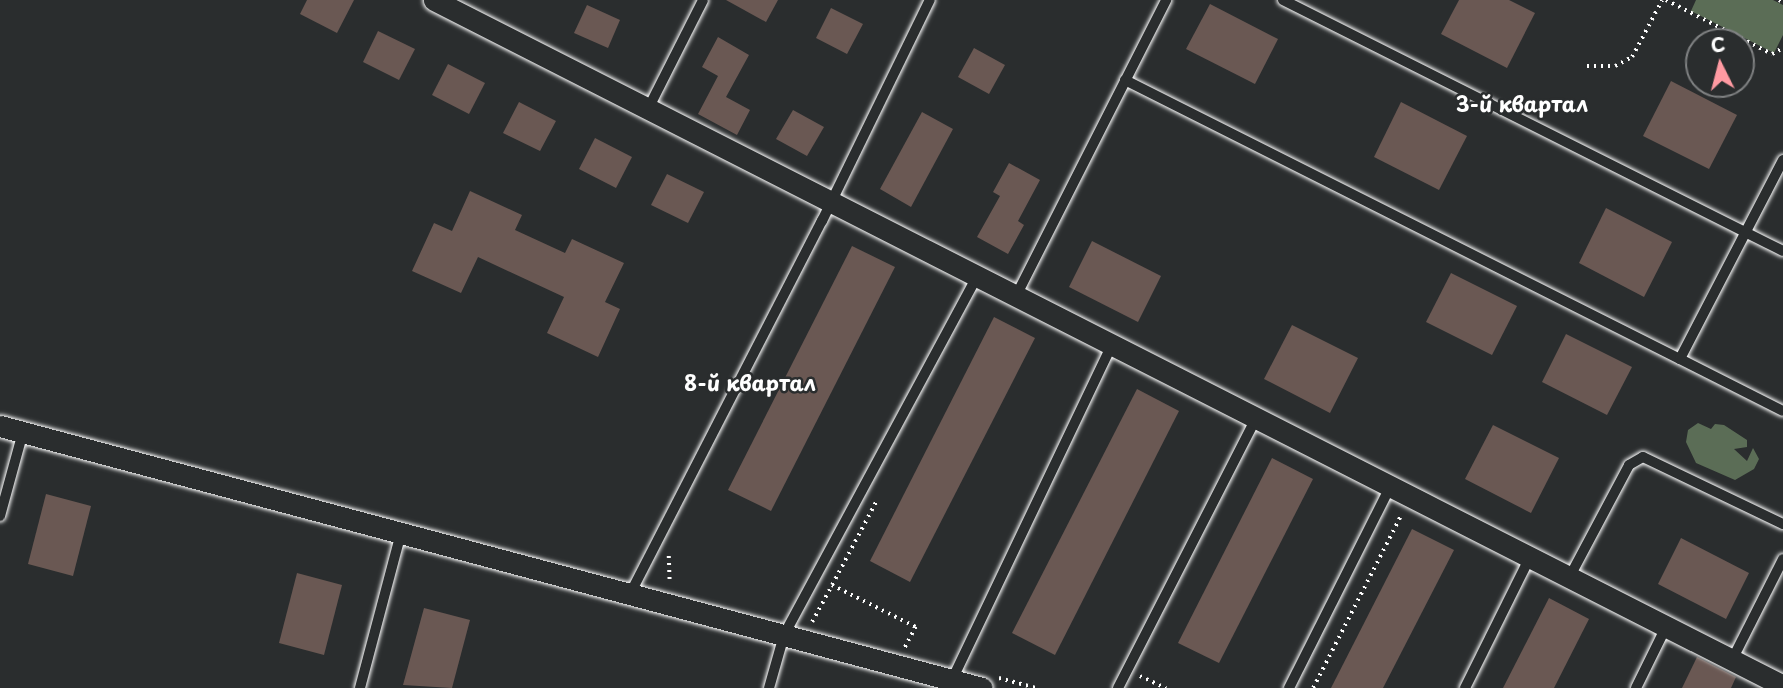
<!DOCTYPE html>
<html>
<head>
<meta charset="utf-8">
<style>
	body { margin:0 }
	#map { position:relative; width:1783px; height:688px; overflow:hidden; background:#2a2d2e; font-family:"Playpen Sans",sans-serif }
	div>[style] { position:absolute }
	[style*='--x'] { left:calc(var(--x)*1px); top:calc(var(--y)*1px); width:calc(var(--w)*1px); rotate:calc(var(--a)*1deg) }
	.green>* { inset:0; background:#5b6d56 }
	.building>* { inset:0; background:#6a5853 }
	.path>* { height:3.5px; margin-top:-1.75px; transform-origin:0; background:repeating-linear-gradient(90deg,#fff 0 2px,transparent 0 7px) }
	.roads { filter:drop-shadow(0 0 2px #fff) drop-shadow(0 0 2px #fff) }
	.service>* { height:10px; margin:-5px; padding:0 5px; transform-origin:5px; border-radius:5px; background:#2a2d2e }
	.minor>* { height:21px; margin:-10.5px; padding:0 10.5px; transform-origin:10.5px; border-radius:10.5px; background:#2a2d2e }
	span { translate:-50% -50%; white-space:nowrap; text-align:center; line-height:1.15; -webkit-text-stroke:5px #2a2d2e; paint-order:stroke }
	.quarter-label { font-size:21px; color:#fff; font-weight:700 }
	.north { position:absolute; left:1685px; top:28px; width:70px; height:70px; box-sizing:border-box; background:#2a2d2e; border:2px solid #7f8182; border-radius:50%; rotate:354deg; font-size:19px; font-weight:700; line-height:28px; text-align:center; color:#fff }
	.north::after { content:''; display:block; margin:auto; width:24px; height:32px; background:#ff9aa2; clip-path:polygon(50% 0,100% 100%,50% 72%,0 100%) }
</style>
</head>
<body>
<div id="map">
	<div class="green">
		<i style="clip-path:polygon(1696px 0,1773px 0,1783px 5px,1783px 35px,1774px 53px,1691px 11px)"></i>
		<i style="clip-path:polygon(1698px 423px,1711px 429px,1715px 424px,1724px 425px,1747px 440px,1747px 447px,1734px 449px,1747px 461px,1753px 448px,1759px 459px,1754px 469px,1735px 480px,1696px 463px,1686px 442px,1688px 430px)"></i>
	</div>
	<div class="building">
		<i style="clip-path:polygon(307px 0,354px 0,337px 33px,300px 14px)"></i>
		<i style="clip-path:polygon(726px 0,778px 0,766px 22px)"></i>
		<i style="clip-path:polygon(1459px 0,1509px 0,1535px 13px,1507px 68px,1441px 34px)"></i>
		<i style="clip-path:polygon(1210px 4px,1278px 39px,1255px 84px,1186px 49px)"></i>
		<i style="clip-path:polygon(587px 5px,620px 20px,608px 48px,574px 33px)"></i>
		<i style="clip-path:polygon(831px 8px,863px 24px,847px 54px,816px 38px)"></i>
		<i style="clip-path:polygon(378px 31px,415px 49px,399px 80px,363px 62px)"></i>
		<i style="clip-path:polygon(718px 37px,749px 55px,726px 97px,750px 110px,737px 135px,698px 114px,718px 76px,702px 67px)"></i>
		<i style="clip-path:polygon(974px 48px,1005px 65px,989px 94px,958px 77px)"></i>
		<i style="clip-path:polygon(448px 64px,485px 83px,469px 114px,432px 95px)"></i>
		<i style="clip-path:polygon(1671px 81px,1737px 115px,1709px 169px,1643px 136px)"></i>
		<i style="clip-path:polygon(519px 102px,556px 121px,540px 151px,503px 133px)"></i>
		<i style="clip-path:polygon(1401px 102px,1467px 136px,1439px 190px,1374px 157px)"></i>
		<i style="clip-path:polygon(793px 110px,824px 127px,807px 156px,776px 139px)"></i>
		<i style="clip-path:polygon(922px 112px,953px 129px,911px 207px,880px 189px)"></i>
		<i style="clip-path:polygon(595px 138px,632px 157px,616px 188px,579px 169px)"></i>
		<i style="clip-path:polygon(1009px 163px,1040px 180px,1018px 221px,1024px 225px,1008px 254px,977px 237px,1000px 196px,993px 192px)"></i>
		<i style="clip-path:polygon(667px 174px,704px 192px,688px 223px,651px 205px)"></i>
		<i style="clip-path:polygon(470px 191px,522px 215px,515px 230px,565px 253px,572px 239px,624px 263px,605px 302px,620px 309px,598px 357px,547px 333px,564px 297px,478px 257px,461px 293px,412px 271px,434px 223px,452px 231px)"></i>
		<i style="clip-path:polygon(1606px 208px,1672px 242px,1644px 297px,1579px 263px)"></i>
		<i style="clip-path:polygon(1092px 241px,1161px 276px,1138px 322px,1069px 287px)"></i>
		<i style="clip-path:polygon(852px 246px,895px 267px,771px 511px,728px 490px)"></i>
		<i style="clip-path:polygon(1451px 273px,1517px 306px,1492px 355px,1426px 322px)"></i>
		<i style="clip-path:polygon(994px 317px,1035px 338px,910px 582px,870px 561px)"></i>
		<i style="clip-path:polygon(1292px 325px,1358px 358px,1330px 413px,1264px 379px)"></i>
		<i style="clip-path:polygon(1566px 334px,1632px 367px,1607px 415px,1542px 382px)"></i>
		<i style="clip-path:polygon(1137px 389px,1179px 411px,1055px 655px,1012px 633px)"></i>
		<i style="clip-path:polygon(1493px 425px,1559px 458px,1531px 513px,1465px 479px)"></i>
		<i style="clip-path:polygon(1272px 458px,1313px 479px,1219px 663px,1178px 643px)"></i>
		<i style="clip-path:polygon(46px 494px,91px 506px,73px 576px,28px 564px)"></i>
		<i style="clip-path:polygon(1412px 529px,1454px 550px,1383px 688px,1331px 688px)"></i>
		<i style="clip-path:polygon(1681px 538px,1749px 573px,1726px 619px,1658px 584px)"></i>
		<i style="clip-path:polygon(297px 573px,342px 585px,324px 655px,279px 643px)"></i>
		<i style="clip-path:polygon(1549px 598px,1589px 619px,1554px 688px,1503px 688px)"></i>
		<i style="clip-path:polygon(424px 608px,470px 620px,452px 688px,403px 685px)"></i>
		<i style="clip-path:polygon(1697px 657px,1736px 677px,1731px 688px,1682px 688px)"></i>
	</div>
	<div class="path">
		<i style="--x:1666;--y:0;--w:119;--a:27"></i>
		<i style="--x:1772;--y:54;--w:13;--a:-29"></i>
		<i style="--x:1779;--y:0;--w:4;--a:27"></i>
		<i style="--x:1587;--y:66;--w:28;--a:0"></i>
		<i style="--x:1615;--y:66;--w:19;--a:-28"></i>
		<i style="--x:1632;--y:57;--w:64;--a:-62.2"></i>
		<i style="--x:669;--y:556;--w:27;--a:88"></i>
		<i style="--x:832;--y:585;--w:96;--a:-62.1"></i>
		<i style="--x:812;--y:622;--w:42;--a:-61.6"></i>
		<i style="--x:832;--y:585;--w:94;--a:26.6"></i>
		<i style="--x:916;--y:627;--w:24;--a:118"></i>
		<i style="--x:1140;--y:676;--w:29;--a:25"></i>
		<i style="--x:999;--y:678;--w:39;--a:15"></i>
		<i style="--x:1313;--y:688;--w:192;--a:-63"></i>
	</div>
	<div class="roads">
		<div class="service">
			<i style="--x:1283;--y:0;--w:559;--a:26.66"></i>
			<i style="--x:1125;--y:80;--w:621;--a:26.69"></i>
			<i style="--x:648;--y:109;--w:122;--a:-63.2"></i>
			<i style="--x:1783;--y:160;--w:224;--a:117.4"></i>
			<i style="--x:1680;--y:359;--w:115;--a:26.8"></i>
			<i style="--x:1016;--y:296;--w:332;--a:-63.1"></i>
			<i style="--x:0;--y:516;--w:87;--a:-74.7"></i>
			<i style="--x:1569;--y:578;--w:128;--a:-62"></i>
			<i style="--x:1629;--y:465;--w:16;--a:-30"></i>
			<i style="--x:1643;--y:457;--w:155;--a:25.6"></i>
			<i style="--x:630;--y:594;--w:420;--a:-62.8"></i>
			<i style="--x:822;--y:221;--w:246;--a:-64"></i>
			<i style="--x:1732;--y:660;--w:113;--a:-63.2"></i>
			<i style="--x:952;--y:680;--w:371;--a:-64.5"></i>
			<i style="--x:360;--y:688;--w:160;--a:-75.2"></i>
			<i style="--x:769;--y:688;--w:55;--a:-74.2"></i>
			<i style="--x:784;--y:635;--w:408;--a:-61.7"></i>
			<i style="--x:1118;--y:688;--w:303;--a:-62.9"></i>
			<i style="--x:1289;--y:688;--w:225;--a:-63.3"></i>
			<i style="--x:1465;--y:688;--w:146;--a:-63.6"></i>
			<i style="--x:1636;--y:688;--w:68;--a:-63.8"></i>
		</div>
		<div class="minor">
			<i style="--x:434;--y:0;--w:1513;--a:26.95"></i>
			<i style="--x:0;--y:426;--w:1016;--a:14.94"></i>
		</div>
	</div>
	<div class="quarter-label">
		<span style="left:1522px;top:103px">3-й квартал</span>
		<span style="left:750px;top:382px">8-й квартал</span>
	</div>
	<div class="north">С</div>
</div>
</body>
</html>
